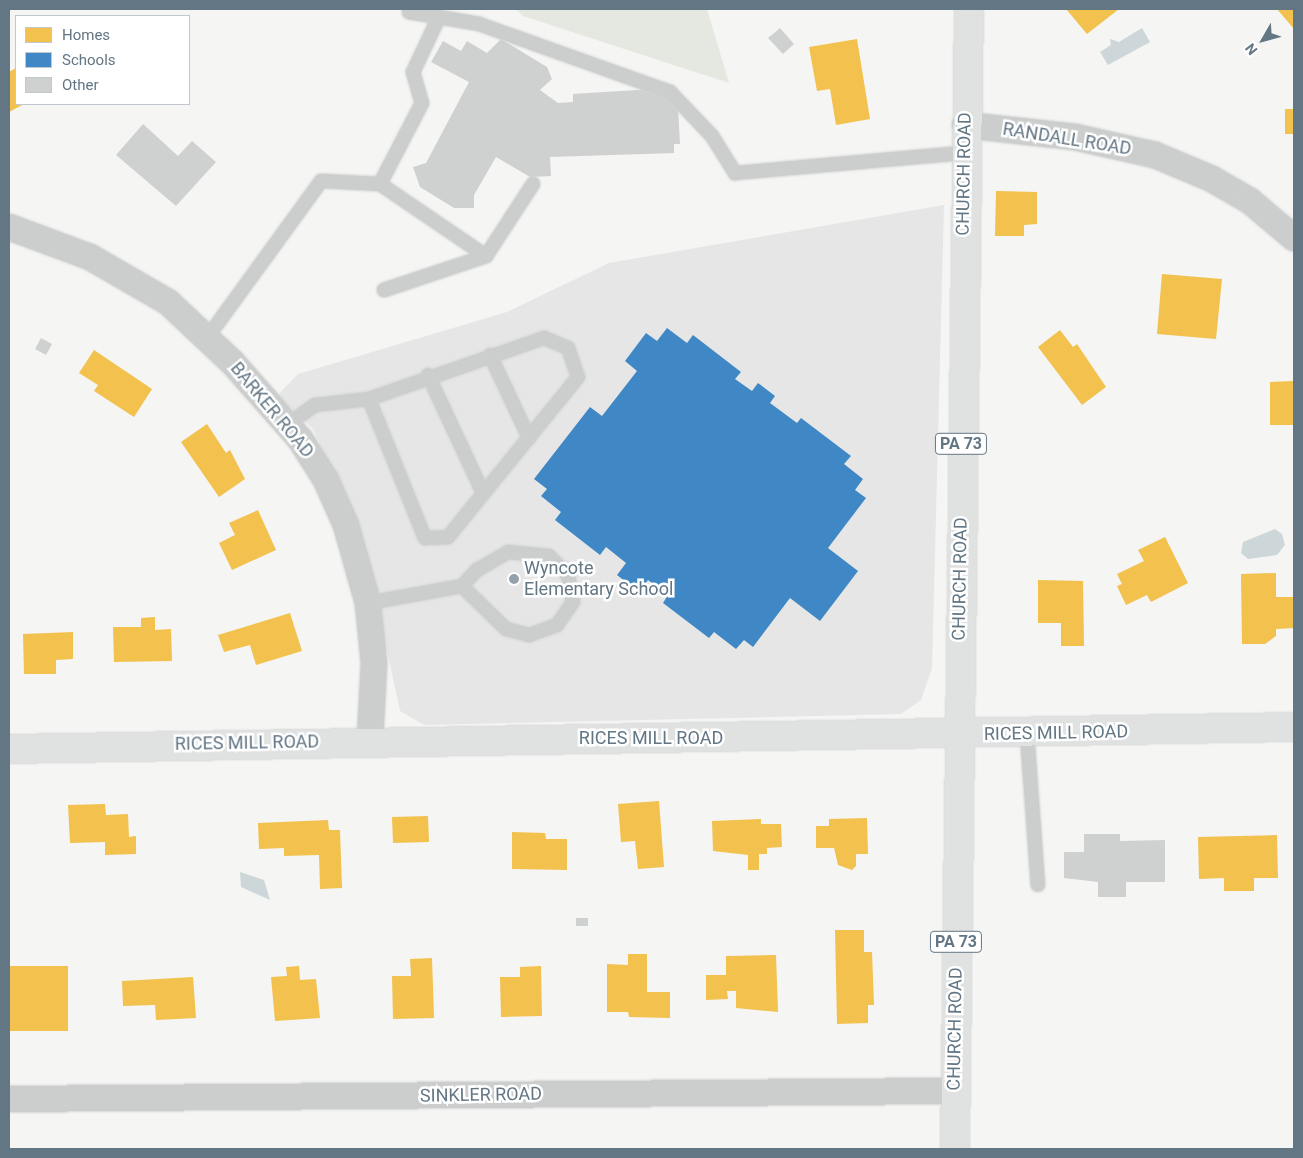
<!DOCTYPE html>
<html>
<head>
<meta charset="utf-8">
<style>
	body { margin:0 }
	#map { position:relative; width:1303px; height:1158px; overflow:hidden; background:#f5f5f3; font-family:Roboto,sans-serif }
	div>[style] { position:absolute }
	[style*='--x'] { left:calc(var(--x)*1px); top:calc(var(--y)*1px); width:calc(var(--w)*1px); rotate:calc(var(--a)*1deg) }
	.built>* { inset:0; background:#e5e6e5 }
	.green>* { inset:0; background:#e4e8e1 }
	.water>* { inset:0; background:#cdd6d8 }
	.homes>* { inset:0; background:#f2c14e }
	.schools>* { inset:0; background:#3f88c5 }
	.building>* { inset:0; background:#cfd1d1 }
	.roads { filter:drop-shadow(0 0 1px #d2d3d4) drop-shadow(0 0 1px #d2d3d4) }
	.lane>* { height:14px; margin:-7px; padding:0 7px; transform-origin:7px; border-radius:7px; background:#cccece }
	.street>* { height:26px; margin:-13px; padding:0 13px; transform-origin:13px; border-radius:13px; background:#cccece }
	.secondary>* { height:28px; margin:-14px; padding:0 14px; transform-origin:14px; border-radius:14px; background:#e0e1e1 }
	.primary>* { height:28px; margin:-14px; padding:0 14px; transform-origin:14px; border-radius:14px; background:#e0e1e1 }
	.dots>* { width:14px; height:14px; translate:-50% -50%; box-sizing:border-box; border:2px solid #fff; border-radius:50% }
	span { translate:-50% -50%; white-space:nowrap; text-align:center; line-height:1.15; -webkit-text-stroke:5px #fff; paint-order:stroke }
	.shield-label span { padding:1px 4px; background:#fff; border:1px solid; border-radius:4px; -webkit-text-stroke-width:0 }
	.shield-label { font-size:16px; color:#637684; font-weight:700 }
	.street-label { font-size:18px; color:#637684 }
	.poi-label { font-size:18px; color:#637684 }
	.left { translate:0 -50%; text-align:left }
	.frame { position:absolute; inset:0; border:10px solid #637684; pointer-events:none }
	.legend { position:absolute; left:15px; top:15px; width:175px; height:90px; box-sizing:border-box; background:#fff; border:1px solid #c1c8ce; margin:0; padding:6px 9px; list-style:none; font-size:15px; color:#637684 }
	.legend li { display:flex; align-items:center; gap:10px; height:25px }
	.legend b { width:25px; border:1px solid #c1c8ce }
	.north { position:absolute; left:1238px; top:15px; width:50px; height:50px; -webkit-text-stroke:4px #fff; paint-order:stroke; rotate:232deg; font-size:14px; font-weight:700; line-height:20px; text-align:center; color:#637684 }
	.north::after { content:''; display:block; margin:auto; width:18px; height:22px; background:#637684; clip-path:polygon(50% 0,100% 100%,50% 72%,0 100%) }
</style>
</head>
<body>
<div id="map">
	<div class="built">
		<i style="clip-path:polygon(944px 205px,932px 668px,921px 700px,901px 714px,424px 725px,400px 711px,363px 539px,313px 429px,278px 395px,298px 374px,507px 312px,609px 263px)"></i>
	</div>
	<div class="green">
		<i style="clip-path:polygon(516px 9px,707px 9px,729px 83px,523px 16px)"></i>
	</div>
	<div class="water">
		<i style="clip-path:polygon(1142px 28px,1150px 42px,1108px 65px,1100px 52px,1111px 45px,1110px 39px,1119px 42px)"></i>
		<i style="clip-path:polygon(1275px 529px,1282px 534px,1285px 545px,1277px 555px,1248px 559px,1241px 553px,1243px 542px)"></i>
		<i style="clip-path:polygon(240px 872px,264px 880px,270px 900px,241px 887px)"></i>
	</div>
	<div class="homes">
		<i style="clip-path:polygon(1066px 9px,1119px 9px,1087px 34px)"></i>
		<i style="clip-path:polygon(1277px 9px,1294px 9px,1294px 29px)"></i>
		<i style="clip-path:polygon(857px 39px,870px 119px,836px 125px,830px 89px,817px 91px,809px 47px)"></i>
		<i style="clip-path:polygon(16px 68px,16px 104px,24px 104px,9px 112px,9px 72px)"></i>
		<i style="clip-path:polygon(1285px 109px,1294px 109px,1294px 134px,1285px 134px)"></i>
		<i style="clip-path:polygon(996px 191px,1037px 192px,1037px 224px,1024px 225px,1024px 236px,995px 236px)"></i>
		<i style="clip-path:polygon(1162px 274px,1222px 279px,1216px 339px,1157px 334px)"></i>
		<i style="clip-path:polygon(1060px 330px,1073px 347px,1077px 344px,1106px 387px,1082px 405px,1038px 347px)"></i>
		<i style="clip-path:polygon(94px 350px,152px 389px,134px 417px,94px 391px,98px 385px,79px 373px)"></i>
		<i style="clip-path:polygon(1294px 381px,1294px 425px,1270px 425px,1270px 382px)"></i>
		<i style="clip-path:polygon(207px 424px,226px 453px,230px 450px,245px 479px,219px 497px,181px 442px)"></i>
		<i style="clip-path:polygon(258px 510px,276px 550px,232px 570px,219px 543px,235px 535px,229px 523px)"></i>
		<i style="clip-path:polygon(1165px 537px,1188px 583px,1151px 602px,1147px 595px,1126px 605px,1117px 586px,1122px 584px,1117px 574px,1144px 561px,1138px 550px)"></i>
		<i style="clip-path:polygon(1276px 573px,1276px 597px,1294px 597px,1294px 628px,1276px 629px,1276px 636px,1265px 644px,1242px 644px,1241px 574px)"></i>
		<i style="clip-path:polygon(1038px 580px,1083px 581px,1084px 646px,1061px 646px,1061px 623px,1038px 623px)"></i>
		<i style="clip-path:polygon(290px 613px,302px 651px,256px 665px,250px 645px,224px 652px,218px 635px)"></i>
		<i style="clip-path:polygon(155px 617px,155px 630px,171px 629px,172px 661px,114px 662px,113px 627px,141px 627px,141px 618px)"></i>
		<i style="clip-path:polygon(73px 632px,73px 659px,56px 660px,56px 674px,24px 674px,23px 634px)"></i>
		<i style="clip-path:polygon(659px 801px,664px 867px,638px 869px,635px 841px,621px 842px,618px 804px)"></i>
		<i style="clip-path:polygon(105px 804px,106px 815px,128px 814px,129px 837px,136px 836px,136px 854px,105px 855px,105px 842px,70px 843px,68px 805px)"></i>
		<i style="clip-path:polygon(428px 816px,429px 842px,393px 843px,392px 817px)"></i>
		<i style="clip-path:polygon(867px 818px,868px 854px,856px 854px,856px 866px,852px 870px,838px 865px,834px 848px,816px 848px,816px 826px,829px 826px,829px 819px)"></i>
		<i style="clip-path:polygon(761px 819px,761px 824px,781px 824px,782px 847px,767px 848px,767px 854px,759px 854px,759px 870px,748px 870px,748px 855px,713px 851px,712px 821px)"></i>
		<i style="clip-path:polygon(328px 820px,329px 830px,340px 830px,342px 888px,320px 889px,319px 855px,284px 856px,284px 848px,259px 849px,258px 823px)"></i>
		<i style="clip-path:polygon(512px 832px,545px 833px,546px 839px,567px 839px,567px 870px,512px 869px)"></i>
		<i style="clip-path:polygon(1277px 835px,1278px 878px,1254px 878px,1254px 891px,1224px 891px,1224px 878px,1199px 879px,1198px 837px)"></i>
		<i style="clip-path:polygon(835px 930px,864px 930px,864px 952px,872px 952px,874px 1005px,868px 1005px,868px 1023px,837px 1024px)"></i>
		<i style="clip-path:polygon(628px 954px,647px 954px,647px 992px,670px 992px,670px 1018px,629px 1017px,628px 1012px,607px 1012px,607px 964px,628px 965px)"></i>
		<i style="clip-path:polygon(776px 955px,778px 1012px,736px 1008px,736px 991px,727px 991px,728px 999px,706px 1000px,706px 975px,726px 975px,726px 956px)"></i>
		<i style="clip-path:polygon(432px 958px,434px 1018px,393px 1019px,392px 976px,411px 976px,410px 959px)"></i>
		<i style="clip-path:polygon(10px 966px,68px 966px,68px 1031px,10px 1031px)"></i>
		<i style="clip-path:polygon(299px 966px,300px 980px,316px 979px,320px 1018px,275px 1021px,271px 977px,287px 976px,286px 967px)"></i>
		<i style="clip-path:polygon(541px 966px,542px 1016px,501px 1017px,500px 977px,520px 977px,520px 967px)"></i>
		<i style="clip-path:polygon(193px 977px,196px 1018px,156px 1020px,155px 1005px,123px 1006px,122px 981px)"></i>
	</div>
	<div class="schools">
		<i style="clip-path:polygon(667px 328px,687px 343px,693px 335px,741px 372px,735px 379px,752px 391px,758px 383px,775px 396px,770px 403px,797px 423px,801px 418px,851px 456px,844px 464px,863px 479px,855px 490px,866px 498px,828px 548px,858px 571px,820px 621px,790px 598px,753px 647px,744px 640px,736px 649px,714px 632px,709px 638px,663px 603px,668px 595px,648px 580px,639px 592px,617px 575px,626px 563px,606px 547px,600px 555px,555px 520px,561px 512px,541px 496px,547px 489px,534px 479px,590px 407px,602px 416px,637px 371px,625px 361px,646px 333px,657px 341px)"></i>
	</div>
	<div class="building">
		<i style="clip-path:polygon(780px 28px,794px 44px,783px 54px,768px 38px)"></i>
		<i style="clip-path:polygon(501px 39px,547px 67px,552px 79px,540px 90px,558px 103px,573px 102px,573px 94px,653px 89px,670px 99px,678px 107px,680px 144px,674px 144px,674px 153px,550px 157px,551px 176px,530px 177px,496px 157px,474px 195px,474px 208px,454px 208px,420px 187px,413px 167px,426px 163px,469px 82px,431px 62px,443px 41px,461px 51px,467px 41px,487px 53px)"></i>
		<i style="clip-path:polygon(143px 124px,178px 156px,192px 141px,216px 162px,176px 206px,116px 155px)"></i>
		<i style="clip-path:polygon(41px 338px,52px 344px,46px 355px,35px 349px)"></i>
		<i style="clip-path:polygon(1084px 834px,1120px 834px,1120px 841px,1165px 840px,1165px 882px,1126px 882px,1126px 897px,1098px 897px,1098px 882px,1064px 878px,1064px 852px,1084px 852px)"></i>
		<i style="clip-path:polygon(576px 918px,588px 918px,588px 926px,576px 926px)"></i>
	</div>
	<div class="roads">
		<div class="lane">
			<i style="--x:409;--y:12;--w:71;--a:9.7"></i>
			<i style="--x:479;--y:24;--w:203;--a:19.6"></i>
			<i style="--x:670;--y:92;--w:61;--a:46.3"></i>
			<i style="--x:712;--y:136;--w:44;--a:58.1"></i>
			<i style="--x:735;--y:173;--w:230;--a:-5"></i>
			<i style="--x:439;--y:17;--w:61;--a:115.3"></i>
			<i style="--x:413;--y:72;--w:32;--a:74"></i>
			<i style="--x:422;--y:103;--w:91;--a:117.4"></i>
			<i style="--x:380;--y:184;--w:128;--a:34.2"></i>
			<i style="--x:486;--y:256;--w:86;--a:-56.9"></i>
			<i style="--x:384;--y:290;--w:108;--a:-18.4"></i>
			<i style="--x:207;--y:338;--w:194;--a:-54"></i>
			<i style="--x:321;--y:181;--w:59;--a:2.9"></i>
			<i style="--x:490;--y:355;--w:92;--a:64.8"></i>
			<i style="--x:428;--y:375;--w:130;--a:65"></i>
			<i style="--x:288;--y:424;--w:33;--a:-35"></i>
			<i style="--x:315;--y:405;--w:54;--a:-6.3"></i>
			<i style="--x:369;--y:399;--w:150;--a:68.1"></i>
			<i style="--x:425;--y:538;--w:23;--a:-2"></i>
			<i style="--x:448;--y:537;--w:206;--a:-50.9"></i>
			<i style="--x:578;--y:377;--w:31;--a:-109"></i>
			<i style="--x:568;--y:348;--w:26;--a:-157"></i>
			<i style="--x:544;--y:338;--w:185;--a:160.8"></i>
			<i style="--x:368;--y:603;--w:96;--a:-10.3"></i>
			<i style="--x:462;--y:586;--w:22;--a:-47"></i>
			<i style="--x:477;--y:570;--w:36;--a:-30"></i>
			<i style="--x:508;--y:552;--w:41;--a:5.6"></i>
			<i style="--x:549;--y:556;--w:27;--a:45"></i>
			<i style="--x:568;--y:575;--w:27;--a:80"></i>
			<i style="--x:573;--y:602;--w:28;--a:125"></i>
			<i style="--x:557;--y:625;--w:30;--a:160"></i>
			<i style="--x:529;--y:635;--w:24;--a:-165"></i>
			<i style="--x:506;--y:629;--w:62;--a:-135.7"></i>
			<i style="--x:1027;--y:733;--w:152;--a:85.9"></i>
		</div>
		<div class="street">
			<i style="--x:965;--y:125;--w:111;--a:6.2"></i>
			<i style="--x:1075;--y:137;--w:82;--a:12.7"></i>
			<i style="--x:1155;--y:155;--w:62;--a:22.8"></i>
			<i style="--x:1212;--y:179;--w:44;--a:30.1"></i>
			<i style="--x:1250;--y:201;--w:57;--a:40.1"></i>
			<i style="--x:9;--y:227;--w:86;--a:20.3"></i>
			<i style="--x:90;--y:257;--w:90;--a:30"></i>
			<i style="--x:168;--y:302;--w:88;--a:43.2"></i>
			<i style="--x:232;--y:362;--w:103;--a:48.6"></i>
			<i style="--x:300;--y:439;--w:49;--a:57.6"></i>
			<i style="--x:326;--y:480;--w:49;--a:66"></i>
			<i style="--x:346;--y:525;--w:81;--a:74.2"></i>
			<i style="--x:368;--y:603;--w:60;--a:84.3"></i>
			<i style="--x:374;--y:663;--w:77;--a:93"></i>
			<i style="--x:9;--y:1099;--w:945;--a:-0.49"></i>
		</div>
		<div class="secondary">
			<i style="--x:9;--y:749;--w:1285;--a:-0.98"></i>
		</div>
		<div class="primary">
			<i style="--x:955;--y:1149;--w:1140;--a:-89.3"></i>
		</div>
	</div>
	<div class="dots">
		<i style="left:514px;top:579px;background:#96a2ab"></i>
	</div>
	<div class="shield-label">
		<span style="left:961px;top:444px">PA 73</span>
		<span style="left:956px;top:942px">PA 73</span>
	</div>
	<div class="street-label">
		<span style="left:1067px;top:139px;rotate:9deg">RANDALL ROAD</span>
		<span style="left:964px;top:174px;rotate:-89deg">CHURCH ROAD</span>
		<span style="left:272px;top:410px;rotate:50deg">BARKER ROAD</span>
		<span style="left:960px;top:579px;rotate:-89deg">CHURCH ROAD</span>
		<span style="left:1056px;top:733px;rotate:-1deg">RICES MILL ROAD</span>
		<span style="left:651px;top:738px">RICES MILL ROAD</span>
		<span style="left:247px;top:743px;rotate:-1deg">RICES MILL ROAD</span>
		<span style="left:955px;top:1029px;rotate:-89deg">CHURCH ROAD</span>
		<span style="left:481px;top:1095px;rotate:-1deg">SINKLER ROAD</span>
	</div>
	<div class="poi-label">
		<span class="left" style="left:524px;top:579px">Wyncote<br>Elementary School</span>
	</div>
	<div class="frame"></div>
	<ul class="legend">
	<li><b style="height:14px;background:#f2c14e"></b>Homes</li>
	<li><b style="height:14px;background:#3f88c5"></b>Schools</li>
	<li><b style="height:14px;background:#cfd1d1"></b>Other</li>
	</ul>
	<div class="north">N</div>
</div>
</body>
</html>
